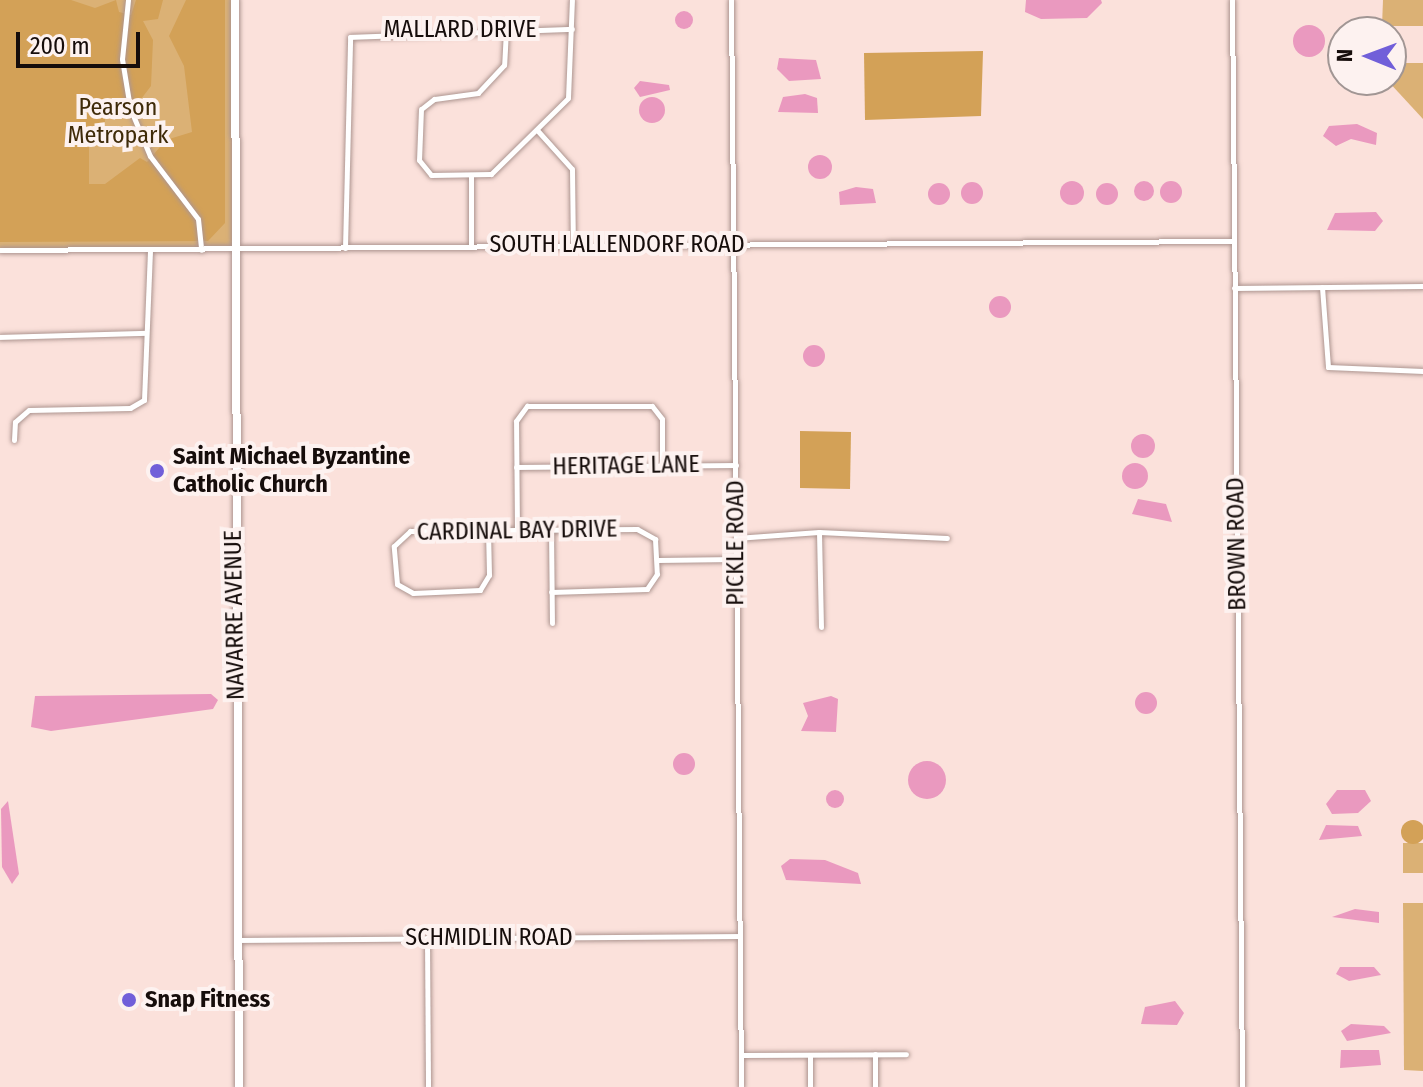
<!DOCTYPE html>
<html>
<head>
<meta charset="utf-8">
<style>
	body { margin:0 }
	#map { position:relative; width:1423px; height:1087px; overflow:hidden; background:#fbe1db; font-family:"Fira Sans Condensed",sans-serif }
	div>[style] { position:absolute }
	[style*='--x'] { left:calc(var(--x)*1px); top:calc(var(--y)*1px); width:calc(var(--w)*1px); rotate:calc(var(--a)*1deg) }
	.green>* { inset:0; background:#dbb175 }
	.forest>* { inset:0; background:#d3a157 }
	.round { border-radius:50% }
	.water>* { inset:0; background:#ea99bf }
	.roads { filter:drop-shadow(0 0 2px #ad9590) drop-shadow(0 0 2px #ad9590) }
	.minor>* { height:5px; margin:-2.5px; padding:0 2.5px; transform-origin:2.5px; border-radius:2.5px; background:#fff }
	.highway>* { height:8px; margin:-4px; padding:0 4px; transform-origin:4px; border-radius:4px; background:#fff }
	.dots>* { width:22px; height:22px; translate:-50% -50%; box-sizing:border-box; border:4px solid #fdf2f0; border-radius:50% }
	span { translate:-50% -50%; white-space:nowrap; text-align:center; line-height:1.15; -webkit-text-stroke:8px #fdf2f0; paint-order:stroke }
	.street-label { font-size:24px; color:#160d0b }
	.park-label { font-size:24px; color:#3f2b09 }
	.poi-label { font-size:24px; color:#160d0b; font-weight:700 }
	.left { translate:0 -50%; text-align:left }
	.north { position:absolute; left:1327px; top:16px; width:80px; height:80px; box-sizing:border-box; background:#fdf2f0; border:2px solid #a19694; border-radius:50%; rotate:271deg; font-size:22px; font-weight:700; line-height:32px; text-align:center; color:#160d0b }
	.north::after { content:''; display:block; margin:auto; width:28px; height:36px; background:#715fd9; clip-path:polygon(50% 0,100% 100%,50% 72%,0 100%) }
	.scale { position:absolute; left:16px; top:32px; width:124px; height:36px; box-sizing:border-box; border:4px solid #160d0b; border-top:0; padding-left:10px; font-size:24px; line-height:28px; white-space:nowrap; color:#160d0b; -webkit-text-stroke:6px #fdf2f0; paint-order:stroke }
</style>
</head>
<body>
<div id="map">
	<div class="green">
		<i style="clip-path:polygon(0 0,235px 0,236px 250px,0 250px)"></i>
		<i style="clip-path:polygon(1383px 0,1423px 0,1423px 26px,1382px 26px)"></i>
		<i style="clip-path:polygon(1391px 63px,1423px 63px,1423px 119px,1387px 80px)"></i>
		<i style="clip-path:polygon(1403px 843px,1423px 843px,1423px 873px,1403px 873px)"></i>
		<i style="clip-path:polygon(1403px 903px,1423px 903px,1423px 1071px,1404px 1070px)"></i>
	</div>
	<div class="forest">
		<i style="clip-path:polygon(0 0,71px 0,95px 8px,116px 0,119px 12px,131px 15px,136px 0,163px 0,158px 19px,143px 21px,153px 40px,151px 86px,138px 103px,117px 99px,105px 107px,105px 123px,89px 142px,89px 184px,105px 184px,140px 158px,147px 162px,166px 140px,192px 132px,184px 66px,169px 36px,186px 0,225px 0,225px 223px,208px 241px,0 242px)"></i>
		<i style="clip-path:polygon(983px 51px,981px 116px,865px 120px,864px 53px)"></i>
		<i style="clip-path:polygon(800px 431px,851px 432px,850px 489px,800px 488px)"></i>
		<i class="round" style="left:1401px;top:820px;width:24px;height:24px"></i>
	</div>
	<div class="water">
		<i style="clip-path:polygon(1026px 0,1101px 0,1102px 3px,1087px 18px,1041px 19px,1025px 12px)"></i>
		<i class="round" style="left:675px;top:11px;width:18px;height:18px"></i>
		<i class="round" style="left:1293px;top:25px;width:32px;height:32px"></i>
		<i style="clip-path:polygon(779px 58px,816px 60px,821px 79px,789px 81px,777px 69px)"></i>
		<i style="clip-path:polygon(640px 81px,669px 85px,670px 90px,640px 97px,634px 88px)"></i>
		<i style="clip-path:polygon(805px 94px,817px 98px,818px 113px,778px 112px,783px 97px)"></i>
		<i class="round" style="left:639px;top:97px;width:26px;height:26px"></i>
		<i style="clip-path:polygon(1357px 124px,1377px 133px,1376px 145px,1351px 139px,1336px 146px,1323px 136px,1329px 126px)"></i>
		<i class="round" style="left:808px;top:155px;width:24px;height:24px"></i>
		<i class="round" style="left:1134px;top:181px;width:20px;height:20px"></i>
		<i class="round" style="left:1160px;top:181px;width:22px;height:22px"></i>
		<i class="round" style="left:1060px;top:181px;width:24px;height:24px"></i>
		<i class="round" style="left:961px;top:182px;width:22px;height:22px"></i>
		<i class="round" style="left:928px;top:183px;width:22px;height:22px"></i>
		<i class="round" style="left:1096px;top:183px;width:22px;height:22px"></i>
		<i style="clip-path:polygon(856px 187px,873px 189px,876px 203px,840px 205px,839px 192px)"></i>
		<i style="clip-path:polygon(1376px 212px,1383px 221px,1375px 231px,1327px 230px,1335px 213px)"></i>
		<i class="round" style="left:989px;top:296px;width:22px;height:22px"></i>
		<i class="round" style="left:803px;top:345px;width:22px;height:22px"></i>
		<i class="round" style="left:1131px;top:434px;width:24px;height:24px"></i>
		<i class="round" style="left:1122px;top:463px;width:26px;height:26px"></i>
		<i style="clip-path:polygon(1138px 499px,1166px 504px,1172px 522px,1132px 514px)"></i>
		<i class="round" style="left:1135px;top:692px;width:22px;height:22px"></i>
		<i style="clip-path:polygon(211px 694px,218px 700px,213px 709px,51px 731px,31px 727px,35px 696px)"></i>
		<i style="clip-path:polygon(831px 696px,838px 699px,836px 732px,801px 731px,808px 716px,803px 703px)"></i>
		<i class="round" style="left:673px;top:753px;width:22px;height:22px"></i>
		<i class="round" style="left:908px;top:761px;width:38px;height:38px"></i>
		<i class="round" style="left:826px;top:790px;width:18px;height:18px"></i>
		<i style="clip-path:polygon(1337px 790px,1365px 790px,1371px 801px,1358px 813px,1332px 814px,1326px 804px)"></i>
		<i style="clip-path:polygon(8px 801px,19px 874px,12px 884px,2px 867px,1px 809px)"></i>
		<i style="clip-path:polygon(1326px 825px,1358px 826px,1362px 836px,1319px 840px)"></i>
		<i style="clip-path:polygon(790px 859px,825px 860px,858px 873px,861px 884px,786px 880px,781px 866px)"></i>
		<i style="clip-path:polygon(1355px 909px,1379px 912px,1379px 923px,1332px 917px)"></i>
		<i style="clip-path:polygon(1340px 967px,1374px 967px,1381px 975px,1349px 981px,1336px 974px)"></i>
		<i style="clip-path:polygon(1175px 1001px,1184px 1013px,1177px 1025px,1141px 1024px,1145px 1007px)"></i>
		<i style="clip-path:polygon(1351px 1024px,1384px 1026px,1391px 1033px,1347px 1041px,1341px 1031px)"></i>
		<i style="clip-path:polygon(1341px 1050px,1379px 1050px,1381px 1065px,1340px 1068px)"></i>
	</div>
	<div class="roads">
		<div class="minor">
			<i style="--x:128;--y:0;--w:59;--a:95.8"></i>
			<i style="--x:122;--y:59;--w:50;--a:80.7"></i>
			<i style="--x:130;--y:108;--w:52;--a:67.4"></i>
			<i style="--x:150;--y:156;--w:79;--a:52.7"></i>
			<i style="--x:198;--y:219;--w:31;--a:84"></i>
			<i style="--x:731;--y:0;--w:1087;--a:89.47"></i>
			<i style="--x:1232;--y:0;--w:1087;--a:89.47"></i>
			<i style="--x:506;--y:30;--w:35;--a:93"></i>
			<i style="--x:504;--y:65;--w:38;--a:133"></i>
			<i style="--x:478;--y:93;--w:44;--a:172.2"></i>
			<i style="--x:434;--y:99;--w:16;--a:142"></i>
			<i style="--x:421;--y:109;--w:51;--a:92.2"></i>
			<i style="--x:419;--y:160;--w:19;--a:51"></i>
			<i style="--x:431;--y:175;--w:60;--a:-1"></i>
			<i style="--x:491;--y:174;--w:108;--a:-44.6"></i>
			<i style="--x:568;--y:98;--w:98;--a:-87.7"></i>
			<i style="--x:537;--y:130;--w:52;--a:48.1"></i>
			<i style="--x:572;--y:169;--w:77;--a:89.3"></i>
			<i style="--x:471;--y:176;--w:70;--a:90"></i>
			<i style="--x:345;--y:248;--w:211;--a:-88.6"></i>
			<i style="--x:350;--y:37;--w:222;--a:-2.1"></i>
			<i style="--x:0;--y:250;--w:1234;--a:-0.42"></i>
			<i style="--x:1322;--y:287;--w:80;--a:85.7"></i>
			<i style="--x:1328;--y:367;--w:95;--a:2.4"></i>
			<i style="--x:1234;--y:288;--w:189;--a:-0.6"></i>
			<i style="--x:0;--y:337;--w:146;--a:-1.6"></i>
			<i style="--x:14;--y:440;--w:18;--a:-87"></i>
			<i style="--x:15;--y:422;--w:18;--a:-41"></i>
			<i style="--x:29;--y:410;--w:101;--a:-1.1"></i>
			<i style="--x:130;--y:408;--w:16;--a:-30"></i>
			<i style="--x:144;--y:400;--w:151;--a:-87.7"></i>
			<i style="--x:516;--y:467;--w:220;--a:-0.5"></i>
			<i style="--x:488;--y:530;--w:45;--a:88.7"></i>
			<i style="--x:489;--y:575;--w:17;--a:121"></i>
			<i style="--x:480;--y:590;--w:67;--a:177.4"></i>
			<i style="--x:413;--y:593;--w:18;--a:-151"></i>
			<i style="--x:397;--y:584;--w:38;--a:-95"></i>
			<i style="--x:394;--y:546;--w:22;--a:-43"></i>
			<i style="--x:410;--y:531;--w:4;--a:0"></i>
			<i style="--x:414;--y:531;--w:103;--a:-0.6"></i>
			<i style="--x:517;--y:530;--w:120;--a:-0.5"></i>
			<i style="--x:637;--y:529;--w:21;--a:29"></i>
			<i style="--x:655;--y:539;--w:35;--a:87"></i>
			<i style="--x:657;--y:574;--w:18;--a:124"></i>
			<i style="--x:647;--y:589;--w:96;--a:178.2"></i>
			<i style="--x:517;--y:530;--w:109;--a:-90.5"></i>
			<i style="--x:516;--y:421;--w:19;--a:-54"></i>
			<i style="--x:527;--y:406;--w:125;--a:0"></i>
			<i style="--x:652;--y:406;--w:16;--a:52"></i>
			<i style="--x:662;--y:419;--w:47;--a:90"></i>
			<i style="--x:551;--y:530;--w:93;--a:89.4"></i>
			<i style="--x:819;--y:532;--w:95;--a:88.8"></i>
			<i style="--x:736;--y:538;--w:83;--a:-4.1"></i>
			<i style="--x:819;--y:532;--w:128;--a:2.7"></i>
			<i style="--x:657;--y:560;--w:79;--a:-0.7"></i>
			<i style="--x:427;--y:938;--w:149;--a:89.6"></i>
			<i style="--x:239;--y:940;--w:501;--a:-0.46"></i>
			<i style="--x:875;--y:1054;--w:33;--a:90"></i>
			<i style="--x:741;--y:1055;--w:165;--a:-0.3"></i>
			<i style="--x:810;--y:1055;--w:32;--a:90"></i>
		</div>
		<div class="highway">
			<i style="--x:235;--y:0;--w:1087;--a:89.79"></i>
		</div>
	</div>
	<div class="dots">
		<i style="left:157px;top:471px;background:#715fd9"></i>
		<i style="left:129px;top:1000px;background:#715fd9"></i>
	</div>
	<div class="street-label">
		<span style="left:460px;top:30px">MALLARD DRIVE</span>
		<span style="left:617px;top:245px">SOUTH LALLENDORF ROAD</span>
		<span style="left:626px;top:466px;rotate:-1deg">HERITAGE LANE</span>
		<span style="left:517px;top:531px;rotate:-1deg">CARDINAL BAY DRIVE</span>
		<span style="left:736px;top:543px;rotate:-90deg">PICKLE ROAD</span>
		<span style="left:1237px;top:544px;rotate:-91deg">BROWN ROAD</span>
		<span style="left:235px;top:615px;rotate:-91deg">NAVARRE AVENUE</span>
		<span style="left:489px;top:938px">SCHMIDLIN ROAD</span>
	</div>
	<div class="park-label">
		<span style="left:118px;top:122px">Pearson<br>Metropark</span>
	</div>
	<div class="poi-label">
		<span class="left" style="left:173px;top:471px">Saint Michael Byzantine<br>Catholic Church</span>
		<span class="left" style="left:145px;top:1000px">Snap Fitness</span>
	</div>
	<div class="north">N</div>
	<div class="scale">200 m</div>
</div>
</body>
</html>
